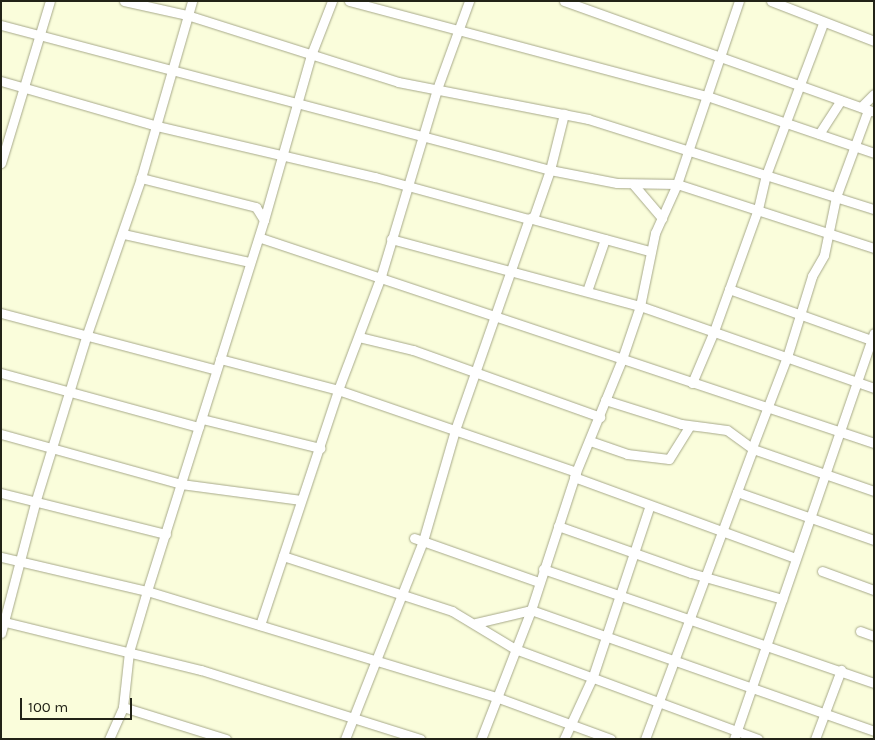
<!DOCTYPE html>
<html>
<head>
<meta charset="utf-8">
<style>
	body { margin:0 }
	#map { position:relative; width:875px; height:740px; overflow:hidden; background:#fafddb; font-family:Karla,sans-serif }
	div>[style] { position:absolute }
	[style*='--x'] { left:calc(var(--x)*1px); top:calc(var(--y)*1px); width:calc(var(--w)*1px); rotate:calc(var(--a)*1deg) }
	.roads { filter:drop-shadow(0 0 1px #a7a98a) drop-shadow(0 0 1px #a7a98a) }
	.street>* { height:9px; margin:-4.5px; padding:0 4.5px; transform-origin:4.5px; border-radius:4.5px; background:#fff }
	span { translate:-50% -50%; white-space:nowrap; text-align:center; line-height:1.15; -webkit-text-stroke:4px #fafddb; paint-order:stroke }
	.frame { position:absolute; inset:0; border:2px solid #222317; pointer-events:none }
	.scale { position:absolute; left:20px; top:698px; width:112px; height:22px; box-sizing:border-box; border:2px solid #222317; border-top:0; padding-left:6px; font-size:15px; line-height:18px; white-space:nowrap; color:#222317; -webkit-text-stroke:4px #fafddb; paint-order:stroke }
</style>
</head>
<body>
<div id="map">
	<div class="roads">
		<div class="street">
			<i style="--x:124;--y:1;--w:65;--a:12.5"></i>
			<i style="--x:187;--y:15;--w:221;--a:17.6"></i>
			<i style="--x:398;--y:82;--w:194;--a:11"></i>
			<i style="--x:588;--y:119;--w:300;--a:17.5"></i>
			<i style="--x:349;--y:1;--w:370;--a:14.9"></i>
			<i style="--x:707;--y:96;--w:176;--a:18.8"></i>
			<i style="--x:564;--y:1;--w:327;--a:19.7"></i>
			<i style="--x:771;--y:1;--w:110;--a:21.2"></i>
			<i style="--x:1;--y:25;--w:568;--a:14.79"></i>
			<i style="--x:550;--y:170;--w:68;--a:11"></i>
			<i style="--x:617;--y:183;--w:60;--a:1"></i>
			<i style="--x:677;--y:184;--w:207;--a:18"></i>
			<i style="--x:1;--y:81;--w:162;--a:16.1"></i>
			<i style="--x:157;--y:126;--w:224;--a:13.2"></i>
			<i style="--x:375;--y:177;--w:160;--a:15.3"></i>
			<i style="--x:529;--y:219;--w:6;--a:-31"></i>
			<i style="--x:534;--y:216;--w:49;--a:-70.8"></i>
			<i style="--x:550;--y:170;--w:58;--a:-76"></i>
			<i style="--x:861;--y:107;--w:18;--a:-45"></i>
			<i style="--x:819;--y:134;--w:40;--a:-57.1"></i>
			<i style="--x:1;--y:163;--w:169;--a:-73.2"></i>
			<i style="--x:633;--y:184;--w:45;--a:49.5"></i>
			<i style="--x:532;--y:219;--w:121;--a:15.3"></i>
			<i style="--x:264;--y:220;--w:172;--a:-74.1"></i>
			<i style="--x:311;--y:55;--w:58;--a:-68.7"></i>
			<i style="--x:124;--y:234;--w:128;--a:12.6"></i>
			<i style="--x:261;--y:238;--w:646;--a:18.49"></i>
			<i style="--x:391;--y:239;--w:258;--a:15.1"></i>
			<i style="--x:640;--y:306;--w:248;--a:19.3"></i>
			<i style="--x:729;--y:289;--w:154;--a:19.7"></i>
			<i style="--x:587;--y:291;--w:55;--a:-70.9"></i>
			<i style="--x:1;--y:313;--w:222;--a:14.8"></i>
			<i style="--x:359;--y:337;--w:56;--a:13.5"></i>
			<i style="--x:413;--y:350;--w:199;--a:19.7"></i>
			<i style="--x:220;--y:359;--w:122;--a:14.7"></i>
			<i style="--x:338;--y:390;--w:252;--a:19"></i>
			<i style="--x:1;--y:373;--w:205;--a:15.3"></i>
			<i style="--x:692;--y:383;--w:56;--a:-67.1"></i>
			<i style="--x:714;--y:331;--w:130;--a:-70.2"></i>
			<i style="--x:758;--y:209;--w:35;--a:-77"></i>
			<i style="--x:766;--y:175;--w:162;--a:-69.4"></i>
			<i style="--x:605;--y:400;--w:80;--a:17.5"></i>
			<i style="--x:681;--y:424;--w:46;--a:7.4"></i>
			<i style="--x:727;--y:430;--w:32;--a:36"></i>
			<i style="--x:753;--y:449;--w:128;--a:19.1"></i>
			<i style="--x:202;--y:419;--w:122;--a:13.8"></i>
			<i style="--x:1;--y:434;--w:187;--a:15.5"></i>
			<i style="--x:181;--y:484;--w:121;--a:7.6"></i>
			<i style="--x:590;--y:441;--w:39;--a:19"></i>
			<i style="--x:627;--y:454;--w:42;--a:6.8"></i>
			<i style="--x:669;--y:459;--w:39;--a:-58"></i>
			<i style="--x:752;--y:448;--w:97;--a:-69"></i>
			<i style="--x:787;--y:357;--w:85;--a:-72.8"></i>
			<i style="--x:812;--y:276;--w:24;--a:-60"></i>
			<i style="--x:824;--y:255;--w:59;--a:-78.3"></i>
			<i style="--x:836;--y:197;--w:93;--a:-69.8"></i>
			<i style="--x:574;--y:477;--w:235;--a:20.1"></i>
			<i style="--x:737;--y:492;--w:145;--a:19.3"></i>
			<i style="--x:1;--y:493;--w:170;--a:14"></i>
			<i style="--x:558;--y:526;--w:141;--a:19.5"></i>
			<i style="--x:691;--y:573;--w:95;--a:15.9"></i>
			<i style="--x:414;--y:538;--w:133;--a:19.4"></i>
			<i style="--x:283;--y:556;--w:178;--a:18"></i>
			<i style="--x:452;--y:611;--w:74;--a:31.1"></i>
			<i style="--x:515;--y:649;--w:259;--a:20.3"></i>
			<i style="--x:1;--y:557;--w:150;--a:13.1"></i>
			<i style="--x:147;--y:591;--w:365;--a:16.9"></i>
			<i style="--x:496;--y:697;--w:122;--a:20.1"></i>
			<i style="--x:543;--y:569;--w:350;--a:19"></i>
			<i style="--x:822;--y:571;--w:55;--a:20.1"></i>
			<i style="--x:1;--y:621;--w:206;--a:13.8"></i>
			<i style="--x:201;--y:670;--w:230;--a:17.5"></i>
			<i style="--x:476;--y:623;--w:57;--a:-13.3"></i>
			<i style="--x:531;--y:610;--w:364;--a:19.4"></i>
			<i style="--x:260;--y:625;--w:248;--a:-71.6"></i>
			<i style="--x:338;--y:390;--w:122;--a:-69.3"></i>
			<i style="--x:381;--y:276;--w:195;--a:-73.3"></i>
			<i style="--x:437;--y:89;--w:94;--a:-70"></i>
			<i style="--x:860;--y:631;--w:15;--a:20"></i>
			<i style="--x:1;--y:633;--w:134;--a:-75.3"></i>
			<i style="--x:35;--y:503;--w:174;--a:-72.9"></i>
			<i style="--x:86;--y:337;--w:168;--a:-70.9"></i>
			<i style="--x:141;--y:178;--w:184;--a:-73.9"></i>
			<i style="--x:123;--y:707;--w:108;--a:17.3"></i>
			<i style="--x:109;--y:739;--w:35;--a:-66"></i>
			<i style="--x:123;--y:707;--w:55;--a:-83.8"></i>
			<i style="--x:129;--y:652;--w:64;--a:-73.6"></i>
			<i style="--x:147;--y:591;--w:389;--a:-72.5"></i>
			<i style="--x:264;--y:220;--w:15;--a:-122"></i>
			<i style="--x:256;--y:207;--w:119;--a:-165.8"></i>
			<i style="--x:345;--y:739;--w:213;--a:-68.5"></i>
			<i style="--x:423;--y:541;--w:116;--a:-73.9"></i>
			<i style="--x:455;--y:430;--w:224;--a:-70.7"></i>
			<i style="--x:481;--y:739;--w:138;--a:-68.8"></i>
			<i style="--x:531;--y:610;--w:145;--a:-71.9"></i>
			<i style="--x:576;--y:472;--w:122;--a:-67.8"></i>
			<i style="--x:622;--y:359;--w:56;--a:-71.2"></i>
			<i style="--x:640;--y:306;--w:75;--a:-78.4"></i>
			<i style="--x:655;--y:233;--w:54;--a:-65.8"></i>
			<i style="--x:677;--y:184;--w:193;--a:-71.3"></i>
			<i style="--x:564;--y:739;--w:69;--a:-65.3"></i>
			<i style="--x:593;--y:676;--w:177;--a:-71.6"></i>
			<i style="--x:645;--y:739;--w:309;--a:-69.6"></i>
			<i style="--x:734;--y:739;--w:429;--a:-71"></i>
			<i style="--x:815;--y:739;--w:74;--a:-69.4"></i>
		</div>
	</div>
	<div class="frame"></div>
	<div class="scale">100 m</div>
</div>
</body>
</html>
